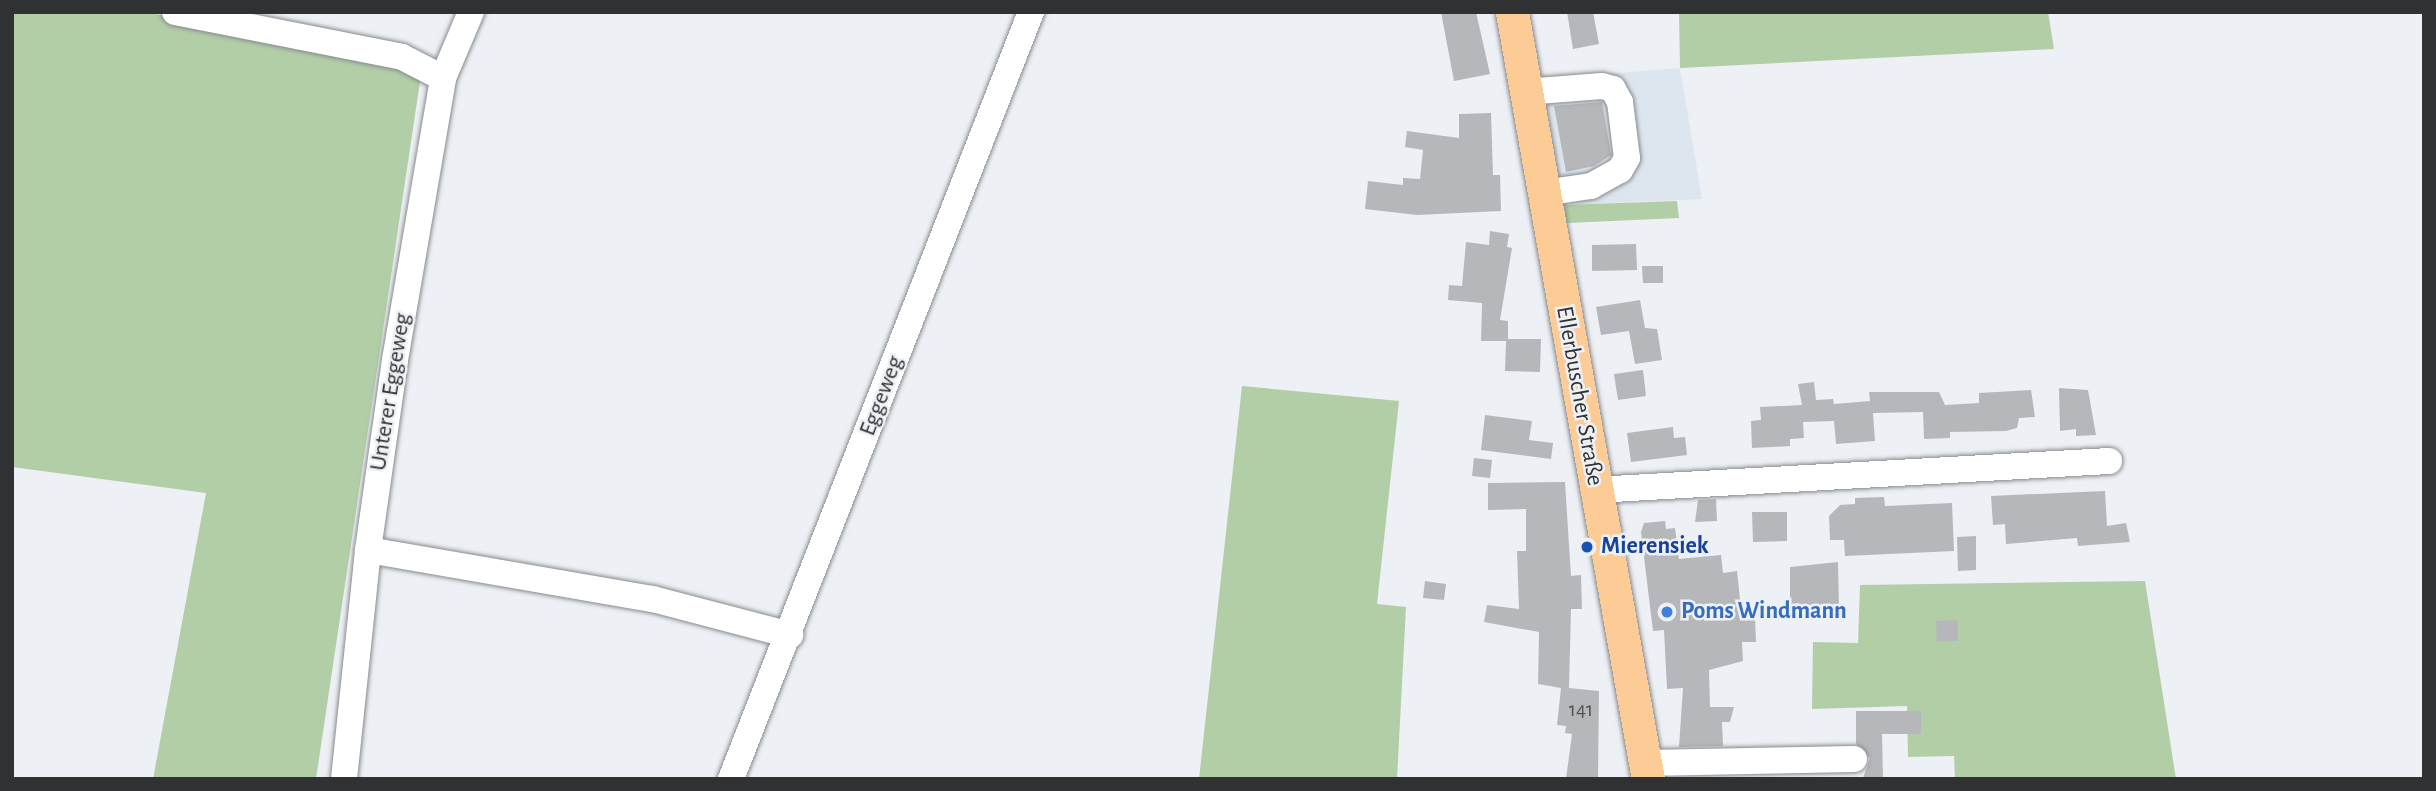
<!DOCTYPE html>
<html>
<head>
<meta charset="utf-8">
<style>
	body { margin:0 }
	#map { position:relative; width:2436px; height:791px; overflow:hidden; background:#edf0f4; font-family:"Alegreya Sans",sans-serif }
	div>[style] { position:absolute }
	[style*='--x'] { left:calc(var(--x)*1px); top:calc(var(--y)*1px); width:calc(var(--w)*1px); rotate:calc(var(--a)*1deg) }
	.built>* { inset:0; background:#dde6ef }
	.green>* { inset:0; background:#b2cea7 }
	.building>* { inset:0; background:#b6b7bb }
	.roads { filter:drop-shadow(0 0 2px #888b8e) drop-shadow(0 0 2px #888b8e) }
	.minor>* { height:26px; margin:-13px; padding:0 13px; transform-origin:13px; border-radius:13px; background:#fff }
	.major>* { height:33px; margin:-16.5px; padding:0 16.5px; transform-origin:16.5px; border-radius:16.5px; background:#fdcc96 }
	.dots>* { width:19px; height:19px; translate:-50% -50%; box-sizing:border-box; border:4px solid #edf0f4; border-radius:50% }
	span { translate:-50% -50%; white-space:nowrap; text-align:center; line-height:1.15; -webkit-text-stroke:5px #edf0f4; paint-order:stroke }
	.number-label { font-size:21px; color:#525254 }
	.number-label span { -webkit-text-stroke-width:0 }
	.street-label { font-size:24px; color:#303132 }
	.transit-label { font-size:24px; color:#164399; font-weight:700 }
	.left { translate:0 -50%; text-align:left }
	.shop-label { font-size:24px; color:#366cbe; font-weight:700 }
	.frame { position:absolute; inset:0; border:14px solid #303132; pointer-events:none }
</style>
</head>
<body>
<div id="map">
	<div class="built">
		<i style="clip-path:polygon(1680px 68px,1702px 199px,1563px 205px,1542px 79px)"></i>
	</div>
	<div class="green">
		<i style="clip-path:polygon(12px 12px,145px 12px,393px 60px,421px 75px,316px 779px,153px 779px,206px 493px,12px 467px)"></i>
		<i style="clip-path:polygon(1679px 12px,2048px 12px,2054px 49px,1680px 68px)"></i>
		<i style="clip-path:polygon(1677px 201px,1679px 218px,1567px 223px,1563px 205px)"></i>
		<i style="clip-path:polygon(1242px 386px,1399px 401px,1377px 604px,1406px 607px,1397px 779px,1199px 779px)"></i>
		<i style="clip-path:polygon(2145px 581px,2176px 779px,1955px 779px,1954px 756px,1908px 757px,1907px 706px,1812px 709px,1813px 642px,1858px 643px,1860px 585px)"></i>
	</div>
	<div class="building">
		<i style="clip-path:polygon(1441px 12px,1476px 12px,1490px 74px,1454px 81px)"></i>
		<i style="clip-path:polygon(1567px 12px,1593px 12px,1599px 44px,1573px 49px)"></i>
		<i style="clip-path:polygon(1602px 102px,1611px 155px,1594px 166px,1566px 172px,1554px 106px)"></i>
		<i style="clip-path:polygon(1491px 113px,1493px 175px,1500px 175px,1501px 211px,1417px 215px,1365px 209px,1368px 181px,1403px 185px,1403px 178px,1420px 179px,1423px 150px,1405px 147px,1407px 131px,1459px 138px,1459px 114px)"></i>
		<i style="clip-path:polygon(1490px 231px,1509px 234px,1507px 247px,1512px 248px,1500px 320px,1508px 321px,1508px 339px,1541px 339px,1540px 372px,1505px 371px,1506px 341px,1481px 341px,1482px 303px,1448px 300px,1449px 285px,1462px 286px,1466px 242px,1489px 245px)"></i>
		<i style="clip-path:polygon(1636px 244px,1637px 270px,1592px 271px,1592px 245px)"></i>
		<i style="clip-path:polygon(1642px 266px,1663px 266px,1663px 283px,1643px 283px)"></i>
		<i style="clip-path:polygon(1640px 300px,1645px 328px,1657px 329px,1662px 360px,1635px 364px,1629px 331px,1601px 335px,1596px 307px)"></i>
		<i style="clip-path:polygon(1643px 370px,1646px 396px,1618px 400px,1614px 374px)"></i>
		<i style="clip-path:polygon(1814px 382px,1816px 400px,1833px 399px,1834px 404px,1870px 401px,1869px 392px,1939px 392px,1945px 405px,1979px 403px,1979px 393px,2031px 390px,2035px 417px,2019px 418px,2017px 428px,2006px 431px,1950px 432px,1950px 438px,1924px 439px,1923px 412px,1873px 413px,1875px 441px,1836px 444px,1834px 421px,1803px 422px,1804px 438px,1790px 439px,1790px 446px,1752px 448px,1751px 421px,1761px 420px,1760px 407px,1802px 405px,1798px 384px)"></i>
		<i style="clip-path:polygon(2059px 388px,2088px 390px,2096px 435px,2076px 436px,2076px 429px,2060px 431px)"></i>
		<i style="clip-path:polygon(1485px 415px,1532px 421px,1529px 440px,1553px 443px,1551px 459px,1481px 450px)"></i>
		<i style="clip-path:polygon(1673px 427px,1674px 438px,1685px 437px,1687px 455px,1631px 462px,1627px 433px)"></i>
		<i style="clip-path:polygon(1474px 458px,1492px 460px,1490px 478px,1472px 476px)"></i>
		<i style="clip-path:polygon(1565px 482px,1571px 576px,1581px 575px,1582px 609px,1571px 609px,1569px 688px,1599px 691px,1598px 779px,1566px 779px,1572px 734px,1565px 733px,1566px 726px,1557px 725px,1561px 688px,1538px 684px,1539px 632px,1484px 622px,1487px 605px,1519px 609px,1517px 551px,1526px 551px,1526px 509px,1488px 510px,1488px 483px)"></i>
		<i style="clip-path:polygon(2105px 491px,2107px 526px,2126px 523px,2130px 542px,2078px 546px,2077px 538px,2006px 544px,2005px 524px,1993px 525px,1991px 496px)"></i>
		<i style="clip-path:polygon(1884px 497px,1885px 506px,1952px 503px,1954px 551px,1845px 556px,1844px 540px,1830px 540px,1829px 516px,1840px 505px,1855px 504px,1855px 498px)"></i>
		<i style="clip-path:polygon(1716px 499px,1717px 521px,1695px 522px,1698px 500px)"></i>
		<i style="clip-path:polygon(1752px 512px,1787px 512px,1787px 541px,1753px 542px)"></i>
		<i style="clip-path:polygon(1665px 521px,1666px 529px,1675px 528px,1679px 559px,1721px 555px,1723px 573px,1737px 571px,1742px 618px,1755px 618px,1756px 642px,1742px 642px,1743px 661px,1709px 670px,1710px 707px,1734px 707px,1730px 722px,1722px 722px,1723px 746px,1679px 747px,1683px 688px,1667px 689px,1664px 630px,1653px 631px,1641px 532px,1644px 523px)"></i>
		<i style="clip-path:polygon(1976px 536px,1976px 570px,1958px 571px,1957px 537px)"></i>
		<i style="clip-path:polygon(1838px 562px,1839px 608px,1790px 609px,1790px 567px)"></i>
		<i style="clip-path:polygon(1425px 581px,1446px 584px,1444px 600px,1423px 598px)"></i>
		<i style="clip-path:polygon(1958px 620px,1958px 641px,1937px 641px,1936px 621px)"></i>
		<i style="clip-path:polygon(1856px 711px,1921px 711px,1921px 734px,1882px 734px,1883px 778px,1863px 778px,1870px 758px,1856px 744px)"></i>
	</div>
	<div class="roads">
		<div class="minor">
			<i style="--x:175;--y:12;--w:231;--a:11.2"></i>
			<i style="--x:402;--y:57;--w:46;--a:27.1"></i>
			<i style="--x:1525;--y:92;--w:77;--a:-4.5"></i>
			<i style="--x:1602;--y:86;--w:11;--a:15"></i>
			<i style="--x:1613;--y:89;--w:15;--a:62"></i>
			<i style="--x:1620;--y:102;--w:56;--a:82.9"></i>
			<i style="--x:1627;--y:158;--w:14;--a:120"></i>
			<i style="--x:1620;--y:170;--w:33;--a:151"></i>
			<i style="--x:1591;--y:186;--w:49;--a:171.7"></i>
			<i style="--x:1595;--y:490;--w:515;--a:-3.23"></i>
			<i style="--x:368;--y:550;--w:289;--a:9.8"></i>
			<i style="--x:653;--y:599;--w:142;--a:14.7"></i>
			<i style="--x:1645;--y:763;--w:209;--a:-1.1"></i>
			<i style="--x:344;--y:779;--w:230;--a:-84"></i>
			<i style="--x:368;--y:550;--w:192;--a:-81.9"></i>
			<i style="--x:395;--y:360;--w:286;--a:-80.3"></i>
			<i style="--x:443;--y:78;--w:72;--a:-67"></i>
			<i style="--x:731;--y:779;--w:824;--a:-68.64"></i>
		</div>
		<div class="major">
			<i style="--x:1512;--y:12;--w:779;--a:79.95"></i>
		</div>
	</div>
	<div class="dots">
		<i style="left:1587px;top:547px;background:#1a4fb4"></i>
		<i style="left:1667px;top:612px;background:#3f7fe0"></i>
	</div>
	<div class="number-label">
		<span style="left:1581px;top:710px">141</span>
	</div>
	<div class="street-label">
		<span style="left:391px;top:392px;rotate:-81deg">Unterer Eggeweg</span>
		<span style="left:882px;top:396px;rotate:-69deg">Eggeweg</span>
		<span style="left:1579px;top:396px;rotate:80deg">Ellerbuscher Straße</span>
	</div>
	<div class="transit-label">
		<span class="left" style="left:1601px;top:547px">Mierensiek</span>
	</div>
	<div class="shop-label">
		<span class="left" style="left:1681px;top:612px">Poms Windmann</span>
	</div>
	<div class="frame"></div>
</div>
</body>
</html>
